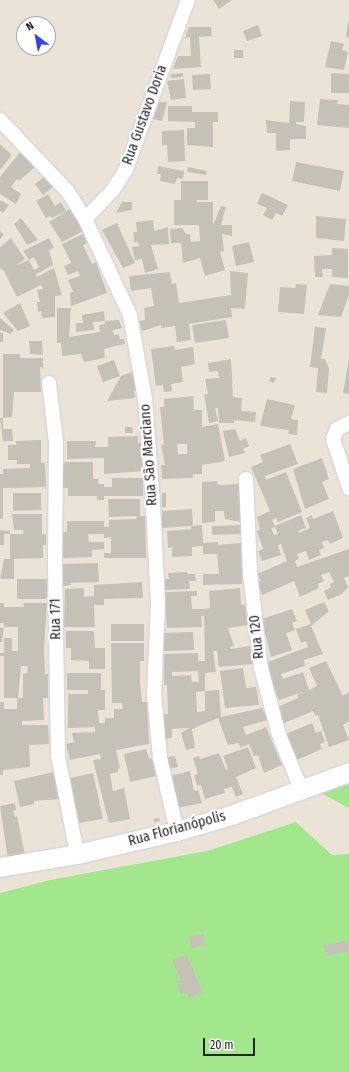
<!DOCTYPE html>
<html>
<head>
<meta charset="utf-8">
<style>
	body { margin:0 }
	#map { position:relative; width:349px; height:1072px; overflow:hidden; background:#ebe4d6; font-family:"Fira Sans Condensed",sans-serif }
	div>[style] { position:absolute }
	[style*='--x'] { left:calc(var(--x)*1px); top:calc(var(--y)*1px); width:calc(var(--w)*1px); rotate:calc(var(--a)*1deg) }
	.green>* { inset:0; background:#a3e78d }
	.building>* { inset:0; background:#c6c1b7 }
	.roads { filter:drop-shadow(0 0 1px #cccee2) drop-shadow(0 0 1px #cccee2) }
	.street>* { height:14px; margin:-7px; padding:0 7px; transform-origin:7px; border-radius:7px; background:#fff }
	.secondary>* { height:19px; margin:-9.5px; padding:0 9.5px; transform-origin:9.5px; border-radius:9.5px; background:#fff }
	span { translate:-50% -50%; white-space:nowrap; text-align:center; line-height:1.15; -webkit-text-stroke:4px #fff; paint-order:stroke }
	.street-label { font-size:14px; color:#272727 }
	.north { position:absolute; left:16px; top:16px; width:40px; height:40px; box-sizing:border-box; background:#fff; border:1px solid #a9a9a9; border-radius:50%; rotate:328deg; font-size:11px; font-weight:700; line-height:16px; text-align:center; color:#272727 }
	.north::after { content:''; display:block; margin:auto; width:14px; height:18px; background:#2f43ff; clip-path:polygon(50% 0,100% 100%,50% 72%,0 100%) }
	.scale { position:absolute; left:203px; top:1038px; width:52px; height:18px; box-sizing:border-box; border:2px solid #272727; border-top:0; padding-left:5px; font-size:12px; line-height:14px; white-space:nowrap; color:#272727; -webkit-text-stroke:3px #fff; paint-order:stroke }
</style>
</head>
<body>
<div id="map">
	<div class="green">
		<i style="clip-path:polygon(349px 784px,349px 808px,321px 793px)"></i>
		<i style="clip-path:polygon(296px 822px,332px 855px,349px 854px,349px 1072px,0 1072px,0 893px,50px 880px,207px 851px)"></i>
	</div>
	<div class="building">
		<i style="clip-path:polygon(213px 0,232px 0,219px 9px)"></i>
		<i style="clip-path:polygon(348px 21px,349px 21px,349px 37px,346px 37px)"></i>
		<i style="clip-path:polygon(258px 25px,262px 36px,247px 41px,243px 31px)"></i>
		<i style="clip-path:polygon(189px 27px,211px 27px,212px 36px,199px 37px,201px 67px,173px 69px,178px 56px,191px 56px,190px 37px,185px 38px)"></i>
		<i style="clip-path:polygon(331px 41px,344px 44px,342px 50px,348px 52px,344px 70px,325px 67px)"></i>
		<i style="clip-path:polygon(234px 50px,243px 50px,243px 58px,234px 58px)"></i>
		<i style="clip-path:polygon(183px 73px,183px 77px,171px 78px,171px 74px)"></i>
		<i style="clip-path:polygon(331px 73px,349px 74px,349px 93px,331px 93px)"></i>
		<i style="clip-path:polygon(210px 74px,211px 89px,193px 90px,192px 75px)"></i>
		<i style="clip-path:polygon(184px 79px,186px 98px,171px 100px,167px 81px)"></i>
		<i style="clip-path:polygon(320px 99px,338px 100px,337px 104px,349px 105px,349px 128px,317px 125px)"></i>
		<i style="clip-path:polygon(290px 101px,305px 102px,304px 122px,296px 122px,296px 124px,306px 126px,306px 139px,290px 139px,290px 150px,276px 151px,276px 133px,267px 133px,266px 120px,289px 123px)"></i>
		<i style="clip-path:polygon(159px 102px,167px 102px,162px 121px,153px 119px)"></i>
		<i style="clip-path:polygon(168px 106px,192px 106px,192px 112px,218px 112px,218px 122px,213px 122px,213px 147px,187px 145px,187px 128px,195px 128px,195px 122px,168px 121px)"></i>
		<i style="clip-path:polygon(184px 130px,185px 161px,168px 162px,167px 145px,162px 145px,162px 131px)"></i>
		<i style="clip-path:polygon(0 144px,12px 155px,0 170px)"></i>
		<i style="clip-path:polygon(20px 152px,35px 167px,19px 181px,17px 179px,11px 187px,21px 194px,16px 204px,0 194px,0 177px)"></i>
		<i style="clip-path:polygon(296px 162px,344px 171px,340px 191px,292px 181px)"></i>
		<i style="clip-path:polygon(158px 166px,184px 171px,183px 179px,177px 178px,175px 184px,160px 181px,161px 174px,157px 174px)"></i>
		<i style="clip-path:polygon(188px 167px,207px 171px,206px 175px,187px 172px)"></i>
		<i style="clip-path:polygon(45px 176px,54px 186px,43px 195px,35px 184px)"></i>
		<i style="clip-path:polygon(181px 181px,208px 181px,208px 200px,196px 200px,197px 202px,213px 202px,213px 225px,221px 206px,226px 207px,221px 225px,232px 225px,232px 236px,222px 234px,224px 251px,220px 252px,225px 270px,205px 276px,200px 258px,183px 263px,181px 243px,171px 243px,170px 229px,182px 228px,186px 234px,190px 234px,191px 242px,200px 241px,199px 225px,174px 225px,174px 200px,181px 200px)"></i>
		<i style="clip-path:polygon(262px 193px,288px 205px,282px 216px,276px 213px,272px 220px,263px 215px,267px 208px,257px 204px)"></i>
		<i style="clip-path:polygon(48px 194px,55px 206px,61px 202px,66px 211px,52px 218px,50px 216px,46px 218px,36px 201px)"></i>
		<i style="clip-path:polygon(0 200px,9px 205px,3px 213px,0 211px)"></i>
		<i style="clip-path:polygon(122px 202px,132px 202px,132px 210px,116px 213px)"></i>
		<i style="clip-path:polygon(71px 208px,83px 231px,62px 242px,49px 222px)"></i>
		<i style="clip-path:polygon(316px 216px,346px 219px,344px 241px,316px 238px)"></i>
		<i style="clip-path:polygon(21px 218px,38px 240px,27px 245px,14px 224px)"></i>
		<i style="clip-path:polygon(153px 220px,154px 231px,168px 227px,169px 244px,151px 245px,158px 269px,145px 273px,142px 259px,135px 260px,132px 247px,139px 246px,138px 242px,134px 242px,133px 232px,137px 232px,136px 222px)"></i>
		<i style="clip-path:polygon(117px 223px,135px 263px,123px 268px,102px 230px)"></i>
		<i style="clip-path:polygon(0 231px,4px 235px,0 239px)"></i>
		<i style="clip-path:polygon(83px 234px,87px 243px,83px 245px,92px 264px,96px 262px,107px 293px,71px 306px,70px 293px,73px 292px,68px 280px,80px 276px,78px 271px,68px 275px,64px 266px,71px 263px,62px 244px)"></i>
		<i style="clip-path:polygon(11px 238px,25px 259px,15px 266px,29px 260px,34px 270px,39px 267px,34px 257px,29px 260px,23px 251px,49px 238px,54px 248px,49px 250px,53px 265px,36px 274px,37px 277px,54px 268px,62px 295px,55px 296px,55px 317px,42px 318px,41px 311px,38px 312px,37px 302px,40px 302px,37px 290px,43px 289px,41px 285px,17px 297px,4px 271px,0 268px,0 247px)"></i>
		<i style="clip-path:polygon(249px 242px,254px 262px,236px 266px,232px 246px)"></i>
		<i style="clip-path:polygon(332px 248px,348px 249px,348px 278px,332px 277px,332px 269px,322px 269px,323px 277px,315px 277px,314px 256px,332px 255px)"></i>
		<i style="clip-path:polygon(230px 271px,248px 273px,245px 309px,231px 308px,232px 317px,189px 324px,191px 340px,177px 342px,175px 326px,161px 328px,161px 325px,142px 331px,139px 321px,145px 320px,144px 308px,154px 306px,151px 288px,131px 291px,129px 276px,170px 272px,172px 284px,176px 283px,179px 303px,231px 295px)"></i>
		<i style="clip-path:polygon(296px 284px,307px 285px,304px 314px,278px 312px,280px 287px,295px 288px)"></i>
		<i style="clip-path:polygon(330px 284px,349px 286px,349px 295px,341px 317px,318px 315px)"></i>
		<i style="clip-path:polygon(20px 303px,30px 326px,18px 331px,3px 313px)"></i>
		<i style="clip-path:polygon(57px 308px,71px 308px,69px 337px,100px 332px,99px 325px,105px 324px,105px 321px,119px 320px,122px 328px,113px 330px,114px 335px,119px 334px,120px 339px,124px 339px,125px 344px,104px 349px,105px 358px,84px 362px,81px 354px,62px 356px,61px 343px,57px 343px)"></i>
		<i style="clip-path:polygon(104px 311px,105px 321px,93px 322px,94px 330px,76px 332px,76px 323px,83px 323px,82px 315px)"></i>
		<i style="clip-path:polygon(0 318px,14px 330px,11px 334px,0 330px)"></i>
		<i style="clip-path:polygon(226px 320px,229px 338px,195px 343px,192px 325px)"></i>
		<i style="clip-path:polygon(315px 327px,326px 328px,321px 359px,325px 359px,329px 369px,327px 393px,316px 392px,318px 368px,310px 367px)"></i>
		<i style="clip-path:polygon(0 333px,3px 333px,3px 342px,0 342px)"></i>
		<i style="clip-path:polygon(29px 341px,42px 341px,43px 355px,30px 354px)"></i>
		<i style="clip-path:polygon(174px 346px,175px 350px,193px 347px,195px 364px,181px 367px,183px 382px,171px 384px,172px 391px,164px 392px,163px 385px,156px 386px,151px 349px)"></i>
		<i style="clip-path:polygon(3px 354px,20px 354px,20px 358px,43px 358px,43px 368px,40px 367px,41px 392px,14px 392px,12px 417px,3px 418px)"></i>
		<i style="clip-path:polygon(231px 359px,233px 397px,242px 398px,241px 411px,256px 412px,255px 422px,234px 420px,234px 423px,219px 423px,218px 408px,215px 408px,218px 421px,209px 423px,204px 394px,208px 394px,205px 379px,219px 378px,218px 371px,209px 372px,208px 363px)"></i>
		<i style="clip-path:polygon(349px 359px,349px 394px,343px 393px)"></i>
		<i style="clip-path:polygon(114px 360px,120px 376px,103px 382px,97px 366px)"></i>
		<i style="clip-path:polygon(135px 371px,137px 391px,134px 391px,135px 398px,107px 401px,121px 376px)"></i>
		<i style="clip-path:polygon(271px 377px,276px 378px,274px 383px,269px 381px)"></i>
		<i style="clip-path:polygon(evenodd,193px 396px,194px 410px,202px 410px,202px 427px,218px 424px,225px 461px,202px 465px,202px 474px,193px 474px,193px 478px,162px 479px,161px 465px,165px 465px,161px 445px,164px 445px,160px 407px,164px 407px,164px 399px,193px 396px,177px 444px,187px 444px,187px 454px,178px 454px,177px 444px)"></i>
		<i style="clip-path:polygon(267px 399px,295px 405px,291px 419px,298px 420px,297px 435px,288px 434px,289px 430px,260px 426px)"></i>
		<i style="clip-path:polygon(0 418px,3px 418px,3px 429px,12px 429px,13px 441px,3px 441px)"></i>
		<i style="clip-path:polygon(125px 427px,132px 427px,133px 433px,125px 433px)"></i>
		<i style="clip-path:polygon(235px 429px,240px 441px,246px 438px,249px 446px,243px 449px,245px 453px,229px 457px,223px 431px)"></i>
		<i style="clip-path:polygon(138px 436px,138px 443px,145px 443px,145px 471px,104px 474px,104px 458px,67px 459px,67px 441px,96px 441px,95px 447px,108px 447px,108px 437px)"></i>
		<i style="clip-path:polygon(41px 440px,41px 463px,45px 463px,46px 487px,3px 488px,3px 519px,0 519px,0 474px,3px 474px,3px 469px,30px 468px,30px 464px,17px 464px,17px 460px,8px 460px,8px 445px,16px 445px,16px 441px)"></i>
		<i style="clip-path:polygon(evenodd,290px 444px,298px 464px,265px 476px,266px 480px,286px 472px,302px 512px,278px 522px,276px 518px,272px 520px,275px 526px,301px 515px,306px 528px,298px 531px,299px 533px,310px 528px,306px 518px,312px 515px,313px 519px,333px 511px,343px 538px,330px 544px,328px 540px,322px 542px,324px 548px,319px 550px,321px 555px,309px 560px,306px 551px,297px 554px,299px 559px,295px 561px,297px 567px,349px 549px,349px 576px,344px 578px,348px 587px,342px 594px,328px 600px,324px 591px,331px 587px,330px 584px,334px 582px,329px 572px,321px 575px,324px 581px,318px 584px,319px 588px,300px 597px,294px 581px,262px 595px,257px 583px,261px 581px,257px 574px,287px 561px,281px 544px,278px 545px,281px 555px,262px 561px,258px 551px,263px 549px,257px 531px,260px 530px,257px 517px,270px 511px,251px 467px,263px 462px,260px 455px,290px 444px,275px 527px,278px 534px,274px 535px,271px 528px,275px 527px)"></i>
		<i style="clip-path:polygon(322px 458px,329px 479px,322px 482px,329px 499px,305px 509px,293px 469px)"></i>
		<i style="clip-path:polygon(64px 462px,93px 462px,93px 479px,99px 479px,98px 484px,104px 484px,104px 487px,112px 487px,112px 478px,143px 478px,143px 496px,104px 496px,104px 500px,97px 500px,97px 496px,68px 496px,68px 488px,62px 488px)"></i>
		<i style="clip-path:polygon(217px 481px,218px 485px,240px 484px,241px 522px,225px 519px,224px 511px,215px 511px,215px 522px,202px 523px,202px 482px)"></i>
		<i style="clip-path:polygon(13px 493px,41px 493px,41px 510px,13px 511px)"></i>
		<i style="clip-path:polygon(162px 493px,166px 493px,166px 507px,162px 507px)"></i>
		<i style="clip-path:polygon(108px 499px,140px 499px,140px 516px,145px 516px,146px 558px,104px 558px,104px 553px,111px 553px,111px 537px,104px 538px,104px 534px,88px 534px,89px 542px,104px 542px,104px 549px,92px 550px,92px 557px,63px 558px,63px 532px,67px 532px,67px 521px,104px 521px,104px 527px,109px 527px,109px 520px,136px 519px,137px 516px,109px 517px)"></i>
		<i style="clip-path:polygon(192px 509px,193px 526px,202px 525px,203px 543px,218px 542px,218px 545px,241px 543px,242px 584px,203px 585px,203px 574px,219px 574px,217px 554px,203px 554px,203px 546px,192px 547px,192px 556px,172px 557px,172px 547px,168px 548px,167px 531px,191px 529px,191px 526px,162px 528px,162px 511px)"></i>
		<i style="clip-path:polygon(12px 514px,42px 514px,42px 534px,46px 534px,46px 545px,43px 545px,43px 558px,14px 559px,14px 579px,0 579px,4px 559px,10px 559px,10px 534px,4px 534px,4px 545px,0 545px,0 530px,10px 531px,10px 534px,23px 534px,23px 530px,14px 530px)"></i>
		<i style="clip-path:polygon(241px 525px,241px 534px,212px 535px,212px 526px)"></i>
		<i style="clip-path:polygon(98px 563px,99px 582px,70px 583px,71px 585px,63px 586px,63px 564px)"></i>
		<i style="clip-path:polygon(187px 572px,188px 574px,195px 574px,196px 581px,189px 581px,190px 589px,165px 590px,165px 579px,169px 579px,168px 573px)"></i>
		<i style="clip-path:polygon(17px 579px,47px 579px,47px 599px,17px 599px)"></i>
		<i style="clip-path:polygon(142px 582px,143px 598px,104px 599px,104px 605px,94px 605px,95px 627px,64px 627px,65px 589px,84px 588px,84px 597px,94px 596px,94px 585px)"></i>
		<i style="clip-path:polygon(evenodd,240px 588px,241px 605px,245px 605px,248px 625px,228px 628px,234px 646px,230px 647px,231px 649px,250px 646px,253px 664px,219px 667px,217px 651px,213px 651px,216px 672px,205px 673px,205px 691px,219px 690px,221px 717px,262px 708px,268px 720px,243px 727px,246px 735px,266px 727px,282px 765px,264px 773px,258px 755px,254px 756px,249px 744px,240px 748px,239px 743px,228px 745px,218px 718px,192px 729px,195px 748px,186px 750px,181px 733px,189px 728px,172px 729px,172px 737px,164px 740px,164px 714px,168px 714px,167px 685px,164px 685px,164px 654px,198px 653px,198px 661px,205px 661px,204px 616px,201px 616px,202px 627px,167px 628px,164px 592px,197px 591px,197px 596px,191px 596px,192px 609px,204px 609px,210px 608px,209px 591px,240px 588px,198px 671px,199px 682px,192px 682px,191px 675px,172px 676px,172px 672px,198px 671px,240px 588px,205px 691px,205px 711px,197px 712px,196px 692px,205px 691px)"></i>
		<i style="clip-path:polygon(324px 602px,329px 611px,311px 626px,323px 654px,304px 660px,305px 666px,281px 674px,283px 679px,303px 672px,309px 690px,317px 686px,309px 668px,326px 661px,343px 696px,349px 692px,349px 721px,343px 725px,349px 740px,329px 747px,318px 715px,315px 716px,313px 711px,282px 724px,275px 708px,298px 698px,297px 695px,303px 692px,279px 700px,271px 683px,268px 662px,308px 647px,306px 641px,301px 643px,296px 629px,311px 624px,305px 610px)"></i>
		<i style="clip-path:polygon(evenodd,0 603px,4px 603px,4px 607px,24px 607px,23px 603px,47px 603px,44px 650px,45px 674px,48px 674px,48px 698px,43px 698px,44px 720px,22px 721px,22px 725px,48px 725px,49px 744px,29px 745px,30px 767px,3px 770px,3px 775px,0 775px,0 702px,4px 702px,4px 709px,17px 709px,17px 698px,4px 698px,4px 656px,0 656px,0 653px,4px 653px,4px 638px,12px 638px,12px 651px,18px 651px,18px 627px,4px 627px,4px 623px,0 623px,0 603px,21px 666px,28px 666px,27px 673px,23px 674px,23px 698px,18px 698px,21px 666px)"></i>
		<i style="clip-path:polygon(292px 609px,297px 621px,292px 623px,295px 630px,286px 633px,292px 650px,271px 657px,262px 619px)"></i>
		<i style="clip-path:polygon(111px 624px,144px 624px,144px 641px,111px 641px)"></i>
		<i style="clip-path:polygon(0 628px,4px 628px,2px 642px,0 642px)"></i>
		<i style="clip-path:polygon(66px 631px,94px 631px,95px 648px,105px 648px,105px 669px,89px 669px,89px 661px,71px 660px,71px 648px,66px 648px)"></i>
		<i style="clip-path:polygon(193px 632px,194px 650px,164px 651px,163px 633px)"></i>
		<i style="clip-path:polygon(111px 643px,144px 643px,144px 661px,140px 661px,140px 682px,142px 702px,147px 702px,149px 744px,116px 750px,120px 768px,118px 769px,118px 772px,110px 774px,113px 791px,124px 788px,130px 819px,109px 823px,93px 760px,101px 759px,100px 754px,70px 760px,66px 744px,74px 742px,72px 733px,95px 732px,95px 727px,68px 728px,68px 694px,88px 694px,88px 690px,67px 690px,67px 673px,101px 673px,101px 690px,105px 690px,105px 710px,98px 710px,99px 723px,105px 723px,105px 718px,114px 718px,114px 709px,123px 709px,122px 703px,112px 703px)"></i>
		<i style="clip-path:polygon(243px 668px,246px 688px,256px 687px,259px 705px,225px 708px,220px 671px)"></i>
		<i style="clip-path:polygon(312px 723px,316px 733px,321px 731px,325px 742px,320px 744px,322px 749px,297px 760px,286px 734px)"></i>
		<i style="clip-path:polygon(248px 747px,256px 768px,236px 777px,243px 794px,236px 797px,232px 787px,224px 789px,225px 793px,205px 799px,201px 785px,197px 786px,194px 775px,198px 774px,193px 758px,199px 756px,200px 759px,219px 753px,226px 770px,228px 769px,223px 756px)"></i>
		<i style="clip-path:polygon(146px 749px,149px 759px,152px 758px,156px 776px,130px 782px,124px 754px)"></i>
		<i style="clip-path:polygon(175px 756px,178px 767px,169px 769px,166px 757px)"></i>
		<i style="clip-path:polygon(190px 771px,194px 791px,198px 790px,202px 803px,177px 808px,170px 776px)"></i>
		<i style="clip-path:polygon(54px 772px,59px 799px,34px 801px,34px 804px,20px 807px,14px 781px)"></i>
		<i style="clip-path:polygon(93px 773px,103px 819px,79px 823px,70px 778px)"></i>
		<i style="clip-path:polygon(15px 803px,16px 810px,13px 811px,15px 817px,17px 816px,25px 855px,8px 859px,0 806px)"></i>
		<i style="clip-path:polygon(159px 818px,160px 821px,154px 822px,153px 819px)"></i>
		<i style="clip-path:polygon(204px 934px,205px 946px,191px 948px,189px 936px)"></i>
		<i style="clip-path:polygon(349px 940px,349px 951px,326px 956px,324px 945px)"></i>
		<i style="clip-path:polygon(186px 954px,203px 992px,189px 998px,186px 992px,181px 994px,176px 982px,181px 980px,172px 960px)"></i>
	</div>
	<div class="roads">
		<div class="street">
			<i style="--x:0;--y:120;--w:99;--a:46.6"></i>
			<i style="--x:68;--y:192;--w:32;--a:58"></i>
			<i style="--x:85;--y:219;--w:106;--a:64.9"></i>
			<i style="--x:130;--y:315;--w:85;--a:79.9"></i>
			<i style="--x:145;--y:399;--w:105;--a:85.6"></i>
			<i style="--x:153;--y:504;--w:99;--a:87.1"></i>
			<i style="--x:158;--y:603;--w:91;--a:92.5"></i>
			<i style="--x:154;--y:694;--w:64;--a:84.6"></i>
			<i style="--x:160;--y:758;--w:75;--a:76.9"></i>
			<i style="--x:85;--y:219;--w:40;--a:-46"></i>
			<i style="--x:113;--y:190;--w:25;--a:-58"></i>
			<i style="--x:126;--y:169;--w:180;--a:-69.9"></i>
			<i style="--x:49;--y:383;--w:60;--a:83.3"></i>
			<i style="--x:56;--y:443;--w:122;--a:90.5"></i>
			<i style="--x:55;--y:565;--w:191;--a:89.1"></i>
			<i style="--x:58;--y:756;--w:100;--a:79"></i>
			<i style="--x:349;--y:423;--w:13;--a:153"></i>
			<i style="--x:337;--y:429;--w:11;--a:112"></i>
			<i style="--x:333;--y:439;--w:52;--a:71.9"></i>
			<i style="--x:246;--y:479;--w:93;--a:87.5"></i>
			<i style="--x:250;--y:572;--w:97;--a:83.5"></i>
			<i style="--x:261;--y:668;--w:69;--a:75"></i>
			<i style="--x:279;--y:735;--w:58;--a:67.8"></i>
		</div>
		<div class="secondary">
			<i style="--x:0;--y:867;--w:78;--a:-9.6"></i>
			<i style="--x:77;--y:854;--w:103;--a:-13"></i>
			<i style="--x:177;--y:831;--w:56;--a:-16.5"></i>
			<i style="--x:231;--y:815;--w:126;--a:-20"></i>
		</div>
	</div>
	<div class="street-label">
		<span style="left:145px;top:115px;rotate:-70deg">Rua Gustavo Doria</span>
		<span style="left:149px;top:455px;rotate:-94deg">Rua São Marciano</span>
		<span style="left:56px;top:619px;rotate:-91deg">Rua 171</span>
		<span style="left:257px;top:637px;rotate:-96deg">Rua 120</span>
		<span style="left:177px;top:829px;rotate:-15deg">Rua Florianópolis</span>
	</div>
	<div class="north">N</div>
	<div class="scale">20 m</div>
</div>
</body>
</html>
